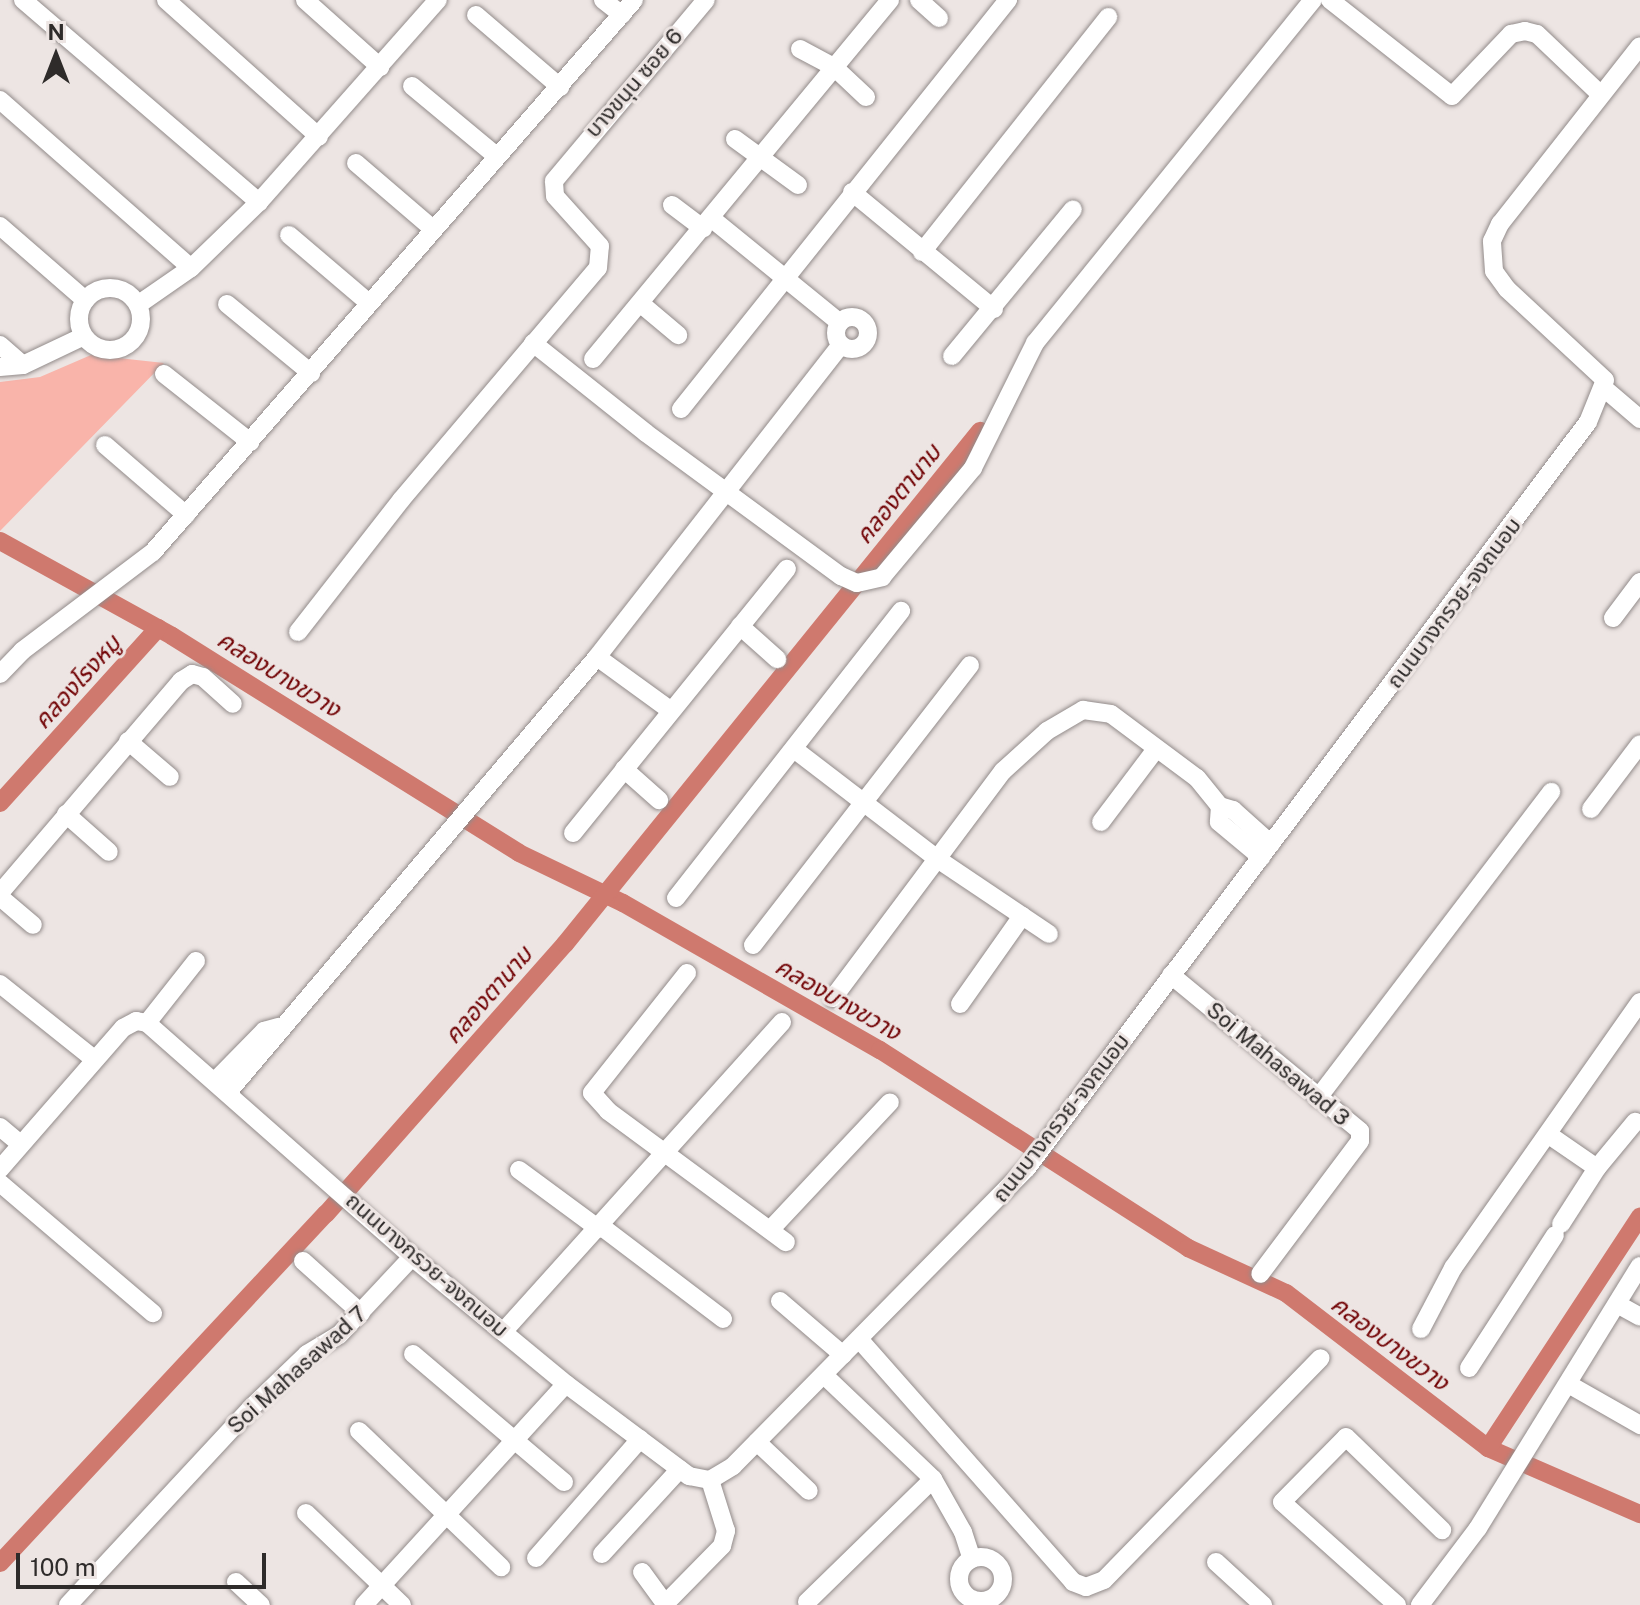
<!DOCTYPE html>
<html>
<head>
<meta charset="utf-8">
<style>
	body { margin:0 }
	#map { position:relative; width:1640px; height:1605px; overflow:hidden; background:#ede5e3; font-family:"Public Sans","Noto Sans Thai",sans-serif }
	div>[style] { position:absolute }
	[style*='--x'] { left:calc(var(--x)*1px); top:calc(var(--y)*1px); width:calc(var(--w)*1px); rotate:calc(var(--a)*1deg) }
	.green>* { inset:0; background:#f9b4aa }
	.canal>* { height:18px; margin:-9px; padding:0 9px; transform-origin:9px; border-radius:9px; background:#cf796e }
	.roads { filter:drop-shadow(0 0 2px #928b8a) drop-shadow(0 0 2px #928b8a) }
	.minor>* { height:18px; margin:-9px; padding:0 9px; transform-origin:9px; border-radius:9px; background:#fff }
	.minor>.ring { margin:-9px; padding:0; box-sizing:content-box; background:none; border:18px solid #fff; border-radius:50% }
	span { translate:-50% -50%; white-space:nowrap; text-align:center; line-height:1.15; -webkit-text-stroke:6px #ede5e3; paint-order:stroke }
	.street-label { font-size:22px; color:#2e2b2a }
	.water-label { font-size:24px; color:#710204; font-style:italic }
	.north { position:absolute; left:16px; top:16px; width:80px; height:80px; -webkit-text-stroke:6px #ede5e3; paint-order:stroke; rotate:0deg; font-size:22px; font-weight:700; line-height:32px; text-align:center; color:#2e2b2a }
	.north::after { content:''; display:block; margin:auto; width:28px; height:36px; background:#2e2b2a; clip-path:polygon(50% 0,100% 100%,50% 72%,0 100%) }
	.scale { position:absolute; left:16px; top:1553px; width:250px; height:36px; box-sizing:border-box; border:4px solid #2e2b2a; border-top:0; padding-left:10px; font-size:24px; line-height:28px; white-space:nowrap; color:#2e2b2a; -webkit-text-stroke:6px #ede5e3; paint-order:stroke }
</style>
</head>
<body>
<div id="map">
	<div class="green">
		<i style="clip-path:polygon(91px 355px,164px 363px,0 531px,0 382px,40px 377px)"></i>
	</div>
	<div class="canal">
		<i style="--x:0;--y:541;--w:196;--a:28.9"></i>
		<i style="--x:172;--y:636;--w:409;--a:32"></i>
		<i style="--x:519;--y:853;--w:115;--a:25.7"></i>
		<i style="--x:623;--y:903;--w:296;--a:29.8"></i>
		<i style="--x:880;--y:1050;--w:366;--a:32.7"></i>
		<i style="--x:1188;--y:1248;--w:108;--a:24.7"></i>
		<i style="--x:1286;--y:1293;--w:255;--a:37.5"></i>
		<i style="--x:1488;--y:1448;--w:166;--a:23.5"></i>
		<i style="--x:0;--y:803;--w:236;--a:-47.9"></i>
		<i style="--x:1488;--y:1448;--w:277;--a:-56.7"></i>
		<i style="--x:0;--y:1563;--w:478;--a:-47"></i>
		<i style="--x:326;--y:1214;--w:361;--a:-48.5"></i>
		<i style="--x:565;--y:944;--w:660;--a:-51.03"></i>
	</div>
	<div class="roads">
		<div class="minor">
			<i style="--x:23;--y:0;--w:311;--a:40.6"></i>
			<i style="--x:166;--y:0;--w:205;--a:41.8"></i>
			<i style="--x:305;--y:0;--w:101;--a:41.8"></i>
			<i style="--x:603;--y:0;--w:24;--a:38"></i>
			<i style="--x:919;--y:0;--w:27;--a:42"></i>
			<i style="--x:1330;--y:0;--w:155;--a:38.2"></i>
			<i style="--x:1452;--y:96;--w:86;--a:-46.4"></i>
			<i style="--x:1511;--y:34;--w:14;--a:-12"></i>
			<i style="--x:1525;--y:31;--w:12;--a:14"></i>
			<i style="--x:1537;--y:34;--w:87;--a:43.6"></i>
			<i style="--x:476;--y:15;--w:111;--a:40.6"></i>
			<i style="--x:800;--y:49;--w:38;--a:28"></i>
			<i style="--x:834;--y:67;--w:44;--a:43.2"></i>
			<i style="--x:412;--y:86;--w:108;--a:39.7"></i>
			<i style="--x:0;--y:100;--w:254;--a:41.3"></i>
			<i style="--x:735;--y:139;--w:78;--a:36.1"></i>
			<i style="--x:356;--y:163;--w:101;--a:40.6"></i>
			<i style="--x:852;--y:192;--w:184;--a:39.5"></i>
			<i style="--x:672;--y:205;--w:39;--a:37"></i>
			<i style="--x:711;--y:218;--w:166;--a:39.1"></i>
			<i style="--x:0;--y:226;--w:113;--a:41"></i>
			<i style="--x:289;--y:235;--w:105;--a:40.4"></i>
			<i style="--x:922;--y:252;--w:300;--a:-51.6"></i>
			<i class="ring" style="left:79px;top:288px;width:44px;height:44px"></i>
			<i style="--x:640;--y:303;--w:50;--a:40.1"></i>
			<i style="--x:139;--y:304;--w:63;--a:-34.7"></i>
			<i style="--x:191;--y:268;--w:95;--a:-44.1"></i>
			<i style="--x:259;--y:202;--w:270;--a:-48.5"></i>
			<i style="--x:227;--y:304;--w:109;--a:39.4"></i>
			<i class="ring" style="left:836px;top:317px;width:14px;height:14px"></i>
			<i style="--x:533;--y:343;--w:144;--a:38.5"></i>
			<i style="--x:646;--y:433;--w:242;--a:36.3"></i>
			<i style="--x:841;--y:576;--w:17;--a:24"></i>
			<i style="--x:857;--y:583;--w:26;--a:-13"></i>
			<i style="--x:882;--y:577;--w:142;--a:-50.1"></i>
			<i style="--x:973;--y:468;--w:140;--a:-63.6"></i>
			<i style="--x:1035;--y:343;--w:442;--a:-51"></i>
			<i style="--x:0;--y:345;--w:30;--a:41"></i>
			<i style="--x:952;--y:356;--w:190;--a:-50.5"></i>
			<i style="--x:593;--y:359;--w:466;--a:-50.4"></i>
			<i style="--x:0;--y:367;--w:23;--a:-5"></i>
			<i style="--x:23;--y:365;--w:65;--a:-25.4"></i>
			<i style="--x:164;--y:374;--w:110;--a:38.3"></i>
			<i style="--x:1605;--y:389;--w:46;--a:40.6"></i>
			<i style="--x:681;--y:409;--w:524;--a:-51.36"></i>
			<i style="--x:105;--y:445;--w:107;--a:40.8"></i>
			<i style="--x:1613;--y:618;--w:45;--a:-53.1"></i>
			<i style="--x:740;--y:626;--w:50;--a:41.7"></i>
			<i style="--x:298;--y:632;--w:167;--a:-52"></i>
			<i style="--x:401;--y:500;--w:304;--a:-49.7"></i>
			<i style="--x:598;--y:268;--w:22;--a:-85"></i>
			<i style="--x:600;--y:246;--w:67;--a:-132"></i>
			<i style="--x:555;--y:196;--w:15;--a:-94"></i>
			<i style="--x:554;--y:181;--w:236;--a:-50"></i>
			<i style="--x:597;--y:657;--w:90;--a:36"></i>
			<i style="--x:0;--y:674;--w:32;--a:-46"></i>
			<i style="--x:22;--y:651;--w:164;--a:-37.1"></i>
			<i style="--x:153;--y:552;--w:732;--a:-48.93"></i>
			<i style="--x:128;--y:741;--w:55;--a:40.6"></i>
			<i style="--x:794;--y:749;--w:179;--a:37.5"></i>
			<i style="--x:936;--y:858;--w:136;--a:33.9"></i>
			<i style="--x:624;--y:769;--w:47;--a:41.5"></i>
			<i style="--x:1220;--y:806;--w:14;--a:17"></i>
			<i style="--x:1233;--y:810;--w:51;--a:41.8"></i>
			<i style="--x:1591;--y:809;--w:81;--a:-53"></i>
			<i style="--x:66;--y:814;--w:57;--a:41.5"></i>
			<i style="--x:1101;--y:822;--w:91;--a:-53"></i>
			<i style="--x:573;--y:833;--w:340;--a:-51"></i>
			<i style="--x:0;--y:893;--w:279;--a:-49.5"></i>
			<i style="--x:181;--y:681;--w:13;--a:-32"></i>
			<i style="--x:192;--y:674;--w:11;--a:15"></i>
			<i style="--x:203;--y:677;--w:40;--a:42"></i>
			<i style="--x:0;--y:897;--w:43;--a:40.3"></i>
			<i style="--x:676;--y:898;--w:365;--a:-51.9"></i>
			<i style="--x:753;--y:945;--w:354;--a:-52.2"></i>
			<i style="--x:687;--y:973;--w:153;--a:128.4"></i>
			<i style="--x:592;--y:1093;--w:24;--a:48"></i>
			<i style="--x:608;--y:1111;--w:221;--a:36.4"></i>
			<i style="--x:1171;--y:975;--w:245;--a:39.5"></i>
			<i style="--x:1360;--y:1131;--w:10;--a:90"></i>
			<i style="--x:1360;--y:1141;--w:166;--a:126.9"></i>
			<i style="--x:0;--y:984;--w:120;--a:38.6"></i>
			<i style="--x:833;--y:998;--w:284;--a:-53.2"></i>
			<i style="--x:1003;--y:771;--w:59;--a:-42.3"></i>
			<i style="--x:1047;--y:731;--w:42;--a:-30.3"></i>
			<i style="--x:1083;--y:710;--w:28;--a:8"></i>
			<i style="--x:1111;--y:714;--w:107;--a:36.7"></i>
			<i style="--x:1197;--y:778;--w:36;--a:51"></i>
			<i style="--x:1220;--y:806;--w:16;--a:94"></i>
			<i style="--x:1219;--y:822;--w:55;--a:39.8"></i>
			<i style="--x:960;--y:1004;--w:108;--a:-54.8"></i>
			<i style="--x:147;--y:1023;--w:79;--a:-51.7"></i>
			<i style="--x:216;--y:1080;--w:69;--a:-45.6"></i>
			<i style="--x:264;--y:1031;--w:15;--a:-16"></i>
			<i style="--x:229;--y:1091;--w:569;--a:-49.7"></i>
			<i style="--x:597;--y:657;--w:396;--a:-52"></i>
			<i style="--x:1318;--y:1098;--w:385;--a:-52.7"></i>
			<i style="--x:0;--y:1127;--w:26;--a:40"></i>
			<i style="--x:1549;--y:1135;--w:58;--a:34.5"></i>
			<i style="--x:1597;--y:1168;--w:60;--a:-50.4"></i>
			<i style="--x:0;--y:1169;--w:187;--a:-48.9"></i>
			<i style="--x:123;--y:1028;--w:15;--a:-28"></i>
			<i style="--x:136;--y:1021;--w:11;--a:10"></i>
			<i style="--x:147;--y:1023;--w:354;--a:41.4"></i>
			<i style="--x:412;--y:1257;--w:200;--a:39.5"></i>
			<i style="--x:566;--y:1384;--w:154;--a:36.8"></i>
			<i style="--x:689;--y:1476;--w:21;--a:11"></i>
			<i style="--x:710;--y:1480;--w:27;--a:-31"></i>
			<i style="--x:733;--y:1466;--w:419;--a:-45.4"></i>
			<i style="--x:1027;--y:1168;--w:933;--a:-53.06"></i>
			<i style="--x:1588;--y:422;--w:45;--a:-68"></i>
			<i style="--x:1605;--y:380;--w:134;--a:-137.1"></i>
			<i style="--x:1507;--y:289;--w:22;--a:-126"></i>
			<i style="--x:1494;--y:271;--w:30;--a:-94"></i>
			<i style="--x:1492;--y:241;--w:19;--a:-65"></i>
			<i style="--x:1500;--y:224;--w:226;--a:-51.8"></i>
			<i style="--x:519;--y:1170;--w:99;--a:36.4"></i>
			<i style="--x:0;--y:1183;--w:201;--a:40.4"></i>
			<i style="--x:1561;--y:1224;--w:67;--a:-57.3"></i>
			<i style="--x:602;--y:1227;--w:152;--a:37.2"></i>
			<i style="--x:770;--y:1230;--w:175;--a:-46.8"></i>
			<i style="--x:303;--y:1261;--w:78;--a:41.9"></i>
			<i style="--x:780;--y:1301;--w:83;--a:40.6"></i>
			<i style="--x:1617;--y:1304;--w:26;--a:29"></i>
			<i style="--x:1421;--y:1329;--w:69;--a:-62.3"></i>
			<i style="--x:1453;--y:1268;--w:325;--a:-54.9"></i>
			<i style="--x:503;--y:1332;--w:417;--a:-48"></i>
			<i style="--x:859;--y:1339;--w:324;--a:48.6"></i>
			<i style="--x:1073;--y:1582;--w:14;--a:21"></i>
			<i style="--x:1086;--y:1587;--w:19;--a:-21"></i>
			<i style="--x:1104;--y:1580;--w:310;--a:-45.7"></i>
			<i style="--x:413;--y:1354;--w:198;--a:40.3"></i>
			<i style="--x:1469;--y:1368;--w:158;--a:-57.1"></i>
			<i style="--x:825;--y:1376;--w:149;--a:43.6"></i>
			<i style="--x:933;--y:1479;--w:61;--a:60.5"></i>
			<i style="--x:963;--y:1532;--w:28;--a:72"></i>
			<i style="--x:1570;--y:1385;--w:81;--a:29.7"></i>
			<i style="--x:359;--y:1431;--w:197;--a:43.8"></i>
			<i style="--x:757;--y:1442;--w:71;--a:43.3"></i>
			<i style="--x:306;--y:1513;--w:133;--a:43.8"></i>
			<i style="--x:602;--y:1554;--w:115;--a:-47.5"></i>
			<i class="ring" style="left:959px;top:1557px;width:26px;height:26px"></i>
			<i style="--x:536;--y:1558;--w:158;--a:-48.8"></i>
			<i style="--x:1216;--y:1562;--w:64;--a:42.5"></i>
			<i style="--x:642;--y:1572;--w:39;--a:54"></i>
			<i style="--x:236;--y:1582;--w:34;--a:43"></i>
			<i style="--x:807;--y:1602;--w:176;--a:-44.3"></i>
			<i style="--x:68;--y:1605;--w:272;--a:-47.1"></i>
			<i style="--x:253;--y:1406;--w:75;--a:-43.9"></i>
			<i style="--x:307;--y:1354;--w:37;--a:-31"></i>
			<i style="--x:339;--y:1335;--w:107;--a:-46.9"></i>
			<i style="--x:364;--y:1605;--w:299;--a:-47.6"></i>
			<i style="--x:664;--y:1605;--w:83;--a:-45.5"></i>
			<i style="--x:722;--y:1546;--w:16;--a:-75"></i>
			<i style="--x:726;--y:1531;--w:53;--a:-107.4"></i>
			<i style="--x:1397;--y:1605;--w:154;--a:-138.2"></i>
			<i style="--x:1282;--y:1502;--w:91;--a:-45.4"></i>
			<i style="--x:1346;--y:1437;--w:134;--a:44.1"></i>
			<i style="--x:1420;--y:1605;--w:96;--a:-53"></i>
			<i style="--x:1478;--y:1528;--w:308;--a:-58.3"></i>
		</div>
	</div>
	<div class="street-label">
		<span style="left:634px;top:83px;rotate:-49deg">บางขนุน ซอย 6</span>
		<span style="left:1454px;top:603px;rotate:-53deg">ถนนบางกรวย-จงถนอม</span>
		<span style="left:1278px;top:1064px;rotate:40deg">Soi Mahasawad 3</span>
		<span style="left:1061px;top:1118px;rotate:-52deg">ถนนบางกรวย-จงถนอม</span>
		<span style="left:427px;top:1265px;rotate:41deg">ถนนบางกรวย-จงถนอม</span>
		<span style="left:297px;top:1370px;rotate:-42deg">Soi Mahasawad 7</span>
	</div>
	<div class="water-label">
		<span style="left:898px;top:494px;rotate:-51deg">คลองตานาม</span>
		<span style="left:279px;top:674px;rotate:32deg">คลองบางขวาง</span>
		<span style="left:77px;top:682px;rotate:-48deg">คลองโรงหมู</span>
		<span style="left:488px;top:995px;rotate:-49deg">คลองตานาม</span>
		<span style="left:838px;top:999px;rotate:30deg">คลองบางขวาง</span>
		<span style="left:1390px;top:1343px;rotate:37deg">คลองบางขวาง</span>
	</div>
	<div class="north">N</div>
	<div class="scale">100 m</div>
</div>
</body>
</html>
